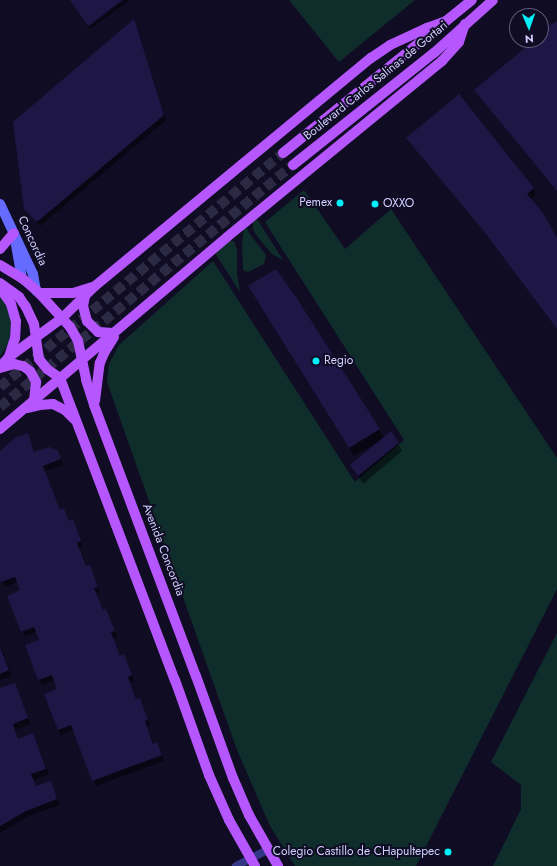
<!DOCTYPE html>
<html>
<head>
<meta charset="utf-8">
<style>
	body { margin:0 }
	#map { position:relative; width:557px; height:866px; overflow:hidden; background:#0f0c24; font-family:Jost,sans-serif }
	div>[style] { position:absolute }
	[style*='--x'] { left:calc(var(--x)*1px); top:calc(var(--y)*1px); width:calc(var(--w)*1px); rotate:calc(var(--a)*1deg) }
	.green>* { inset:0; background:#0f2e2b }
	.shadow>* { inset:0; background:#0007 }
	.building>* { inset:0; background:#1e1746 }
	.primary-tunnel>* { height:10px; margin-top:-5px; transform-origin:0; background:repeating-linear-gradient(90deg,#2c2945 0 10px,transparent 0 15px) }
	.street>* { height:8px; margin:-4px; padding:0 4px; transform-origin:4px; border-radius:4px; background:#343686 }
	.secondary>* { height:10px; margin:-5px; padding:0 5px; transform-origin:5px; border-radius:5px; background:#666bff }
	.primary>* { height:10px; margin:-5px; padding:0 5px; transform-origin:5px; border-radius:5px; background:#b656ff }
	.dots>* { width:11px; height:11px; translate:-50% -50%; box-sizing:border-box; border:2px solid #0f0c24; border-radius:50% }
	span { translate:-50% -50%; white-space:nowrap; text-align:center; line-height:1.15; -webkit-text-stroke:4px #0f0c24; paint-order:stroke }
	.street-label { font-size:12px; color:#d2cfff }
	.poi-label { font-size:12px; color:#d2cfff }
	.right { translate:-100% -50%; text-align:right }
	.left { translate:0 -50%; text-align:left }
	.north { position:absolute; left:509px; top:8px; width:40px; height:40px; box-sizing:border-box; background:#0f0c24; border:1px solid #5d5a7c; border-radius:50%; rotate:178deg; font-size:11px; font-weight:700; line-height:16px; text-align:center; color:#d2cfff }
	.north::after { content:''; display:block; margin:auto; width:14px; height:18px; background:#00effa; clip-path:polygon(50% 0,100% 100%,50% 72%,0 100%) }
</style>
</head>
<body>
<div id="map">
	<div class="green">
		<i style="clip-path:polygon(289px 0,415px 0,339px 62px)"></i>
		<i style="clip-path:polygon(304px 190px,345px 249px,391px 209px,557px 458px,557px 589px,416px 866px,295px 866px,270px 826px,237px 750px,107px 382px,109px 364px,119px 345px,213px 261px,355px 482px,404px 440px,265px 222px)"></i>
		<i style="clip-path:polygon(255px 216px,283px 260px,272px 254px,256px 235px,253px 229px,253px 218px)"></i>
		<i style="clip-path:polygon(244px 228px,247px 228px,249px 233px,266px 255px,264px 264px,248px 272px,243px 270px,242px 243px)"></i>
		<i style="clip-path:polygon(229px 241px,234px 241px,237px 250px,237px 273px,240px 292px,213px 250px)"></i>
		<i style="clip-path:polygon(0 295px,10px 308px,12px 323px,9px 342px,0 357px)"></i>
		<i style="clip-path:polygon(557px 633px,557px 866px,493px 866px,521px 809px,521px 785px,491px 762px)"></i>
	</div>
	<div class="shadow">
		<i style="clip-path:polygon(124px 0,130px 0,90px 29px,89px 27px)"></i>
		<i style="clip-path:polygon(134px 21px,166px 120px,40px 226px,25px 209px)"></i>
		<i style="clip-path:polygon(557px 22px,557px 191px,475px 91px,526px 49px,528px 40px,541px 40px,541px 32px)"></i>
		<i style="clip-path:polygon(458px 96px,533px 189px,536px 194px,530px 199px,557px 240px,557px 329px,487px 235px)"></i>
		<i style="clip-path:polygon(254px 295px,379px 429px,384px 438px,398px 443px,402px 451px,363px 484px,357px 474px,382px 440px,354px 456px)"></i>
		<i style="clip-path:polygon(27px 435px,35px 453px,58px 452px,61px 458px,63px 465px,45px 471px,60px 511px,64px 510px,70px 522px,75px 526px,83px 547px,79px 548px,87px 567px,89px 566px,92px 571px,100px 592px,96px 593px,103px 611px,106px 610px,109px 616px,117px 636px,113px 638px,120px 656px,126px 661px,134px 681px,130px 682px,137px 700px,140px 699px,142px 704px,150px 725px,147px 726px,154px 745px,160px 749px,164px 761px,96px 786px,74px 730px,61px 735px,58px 729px,59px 689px,55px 680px,42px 685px,39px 680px,26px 646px,40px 640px,37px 632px,25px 636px,22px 631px,22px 591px,18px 582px,5px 587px,0 576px,0 452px)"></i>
		<i style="clip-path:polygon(0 645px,12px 676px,0 680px)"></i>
		<i style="clip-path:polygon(14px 684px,30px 724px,15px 730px,19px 740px,33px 735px,49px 774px,34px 780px,36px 787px,50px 782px,60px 805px,29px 816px,0 833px,0 689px)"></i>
	</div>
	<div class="building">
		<i style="clip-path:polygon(70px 0,122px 0,88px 26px)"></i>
		<i style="clip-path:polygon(134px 19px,164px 115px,37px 222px,24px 209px,13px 122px)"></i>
		<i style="clip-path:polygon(557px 21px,557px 191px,474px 90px,525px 48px,522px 43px,526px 40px,541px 40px,541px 31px)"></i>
		<i style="clip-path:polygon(459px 94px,534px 188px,527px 194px,543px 213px,557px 238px,557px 329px,483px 230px,406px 138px)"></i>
		<i style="clip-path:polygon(276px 269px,296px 297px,380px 429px,349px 448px,248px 286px)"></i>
		<i style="clip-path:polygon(391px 431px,399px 443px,358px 476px,350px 465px)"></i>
		<i style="clip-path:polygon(28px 433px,34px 452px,49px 447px,58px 451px,61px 459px,43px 466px,60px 510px,64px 508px,69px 521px,73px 519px,81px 541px,77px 543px,86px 566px,90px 565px,98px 587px,94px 588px,103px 610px,106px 609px,115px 631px,111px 632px,120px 656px,124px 654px,132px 675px,128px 677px,136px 699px,140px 698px,148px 720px,145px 721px,153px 744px,157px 742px,162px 755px,92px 781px,71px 725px,58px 730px,44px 694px,57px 689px,52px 675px,38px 680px,25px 645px,39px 640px,34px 627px,21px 632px,7px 596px,20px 590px,15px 577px,1px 582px,0 579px,0 451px,16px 437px)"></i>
		<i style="clip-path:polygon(0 647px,9px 670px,0 674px)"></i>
		<i style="clip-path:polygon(15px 683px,28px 718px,13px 724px,18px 739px,33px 733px,46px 769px,31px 774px,36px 786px,51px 781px,57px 799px,26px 811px,0 826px,0 688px)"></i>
	</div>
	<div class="primary-tunnel">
		<i style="--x:0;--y:387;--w:367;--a:-39.6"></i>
		<i style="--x:0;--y:407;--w:380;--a:-39.6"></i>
	</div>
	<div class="street">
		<i style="--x:236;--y:866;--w:36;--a:-27"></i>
	</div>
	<div class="secondary">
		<i style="--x:0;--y:204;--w:77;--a:64.8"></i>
		<i style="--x:33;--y:274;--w:17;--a:80"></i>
		<i style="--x:16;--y:245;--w:34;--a:80"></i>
	</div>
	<div class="primary">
		<i style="--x:283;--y:153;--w:243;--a:-39"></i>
		<i style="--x:293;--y:165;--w:180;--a:-38.5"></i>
		<i style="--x:434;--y:53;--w:79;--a:-41.9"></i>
		<i style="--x:0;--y:249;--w:21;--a:-49"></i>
		<i style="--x:0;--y:265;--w:26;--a:31"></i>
		<i style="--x:22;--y:278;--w:23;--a:41"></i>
		<i style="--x:39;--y:293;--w:46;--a:47.6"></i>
		<i style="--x:70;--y:327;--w:16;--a:60"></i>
		<i style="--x:78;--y:341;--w:40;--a:78"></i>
		<i style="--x:86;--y:380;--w:26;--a:72"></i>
		<i style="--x:94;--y:405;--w:290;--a:69.4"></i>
		<i style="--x:196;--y:676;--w:109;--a:70.1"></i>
		<i style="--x:233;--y:778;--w:40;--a:66.6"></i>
		<i style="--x:249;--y:815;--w:59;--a:60.4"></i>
		<i style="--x:0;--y:283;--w:24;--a:36"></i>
		<i style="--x:19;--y:297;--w:12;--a:55"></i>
		<i style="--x:26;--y:307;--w:19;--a:65"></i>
		<i style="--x:34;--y:324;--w:35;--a:82"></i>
		<i style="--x:39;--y:359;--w:13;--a:51"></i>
		<i style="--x:47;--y:369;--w:16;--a:35"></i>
		<i style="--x:60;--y:378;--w:323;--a:69.2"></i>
		<i style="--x:175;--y:680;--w:101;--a:70.3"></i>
		<i style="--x:209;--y:775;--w:49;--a:66"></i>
		<i style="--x:229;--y:820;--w:53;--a:60.5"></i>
		<i style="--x:0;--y:288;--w:19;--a:55"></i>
		<i style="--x:11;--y:304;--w:18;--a:74"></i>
		<i style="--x:16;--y:321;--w:17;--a:93"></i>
		<i style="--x:15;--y:338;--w:20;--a:108"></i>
		<i style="--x:39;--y:293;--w:34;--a:0"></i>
		<i style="--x:73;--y:293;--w:21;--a:-17"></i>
		<i style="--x:85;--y:296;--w:10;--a:101"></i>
		<i style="--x:83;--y:306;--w:16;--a:75"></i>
		<i style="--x:87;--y:321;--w:16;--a:45"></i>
		<i style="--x:98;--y:332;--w:15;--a:4"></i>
		<i style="--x:0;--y:367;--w:13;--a:-48"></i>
		<i style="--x:9;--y:357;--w:66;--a:-36.3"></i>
		<i style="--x:62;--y:318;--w:46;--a:-44.1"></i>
		<i style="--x:95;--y:286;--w:358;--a:-39.6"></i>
		<i style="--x:371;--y:58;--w:23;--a:-34"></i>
		<i style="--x:390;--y:45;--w:41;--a:-24.7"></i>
		<i style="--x:427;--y:28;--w:20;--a:-20"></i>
		<i style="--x:0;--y:368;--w:15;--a:-16"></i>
		<i style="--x:14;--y:364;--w:9;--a:13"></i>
		<i style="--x:23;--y:366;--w:9;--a:36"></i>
		<i style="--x:30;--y:371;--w:13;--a:61"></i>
		<i style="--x:36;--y:382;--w:19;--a:96"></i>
		<i style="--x:95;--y:401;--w:38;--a:-83"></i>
		<i style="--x:100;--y:363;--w:11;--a:-68"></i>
		<i style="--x:104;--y:353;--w:19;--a:-58"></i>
		<i style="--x:28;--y:408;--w:12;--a:-14"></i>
		<i style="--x:40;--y:405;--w:13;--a:-4"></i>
		<i style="--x:53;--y:404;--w:13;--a:27"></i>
		<i style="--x:65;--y:410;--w:13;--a:45"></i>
		<i style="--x:0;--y:429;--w:297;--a:-40.2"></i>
		<i style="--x:227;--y:237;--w:278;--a:-39.3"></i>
		<i style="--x:442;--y:61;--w:25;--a:-48"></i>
		<i style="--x:459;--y:42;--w:19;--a:-72"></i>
	</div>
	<div class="dots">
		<i style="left:340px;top:203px;background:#00effa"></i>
		<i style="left:375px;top:204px;background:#00effa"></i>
		<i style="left:316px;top:361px;background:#00effa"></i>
		<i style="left:448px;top:852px;background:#00effa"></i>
	</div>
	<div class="street-label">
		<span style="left:376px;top:81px;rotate:-39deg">Boulevard Carlos Salinas de Gortari</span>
		<span style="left:32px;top:241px;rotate:65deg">Concordia</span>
		<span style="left:163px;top:550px;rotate:69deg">Avenida Concordia</span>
	</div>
	<div class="poi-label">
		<span class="right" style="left:332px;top:203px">Pemex</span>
		<span class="left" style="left:383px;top:204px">OXXO</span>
		<span class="left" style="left:324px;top:361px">Regio</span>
		<span class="right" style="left:440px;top:852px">Colegio Castillo de CHapultepec</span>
	</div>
	<div class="north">N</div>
</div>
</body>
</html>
